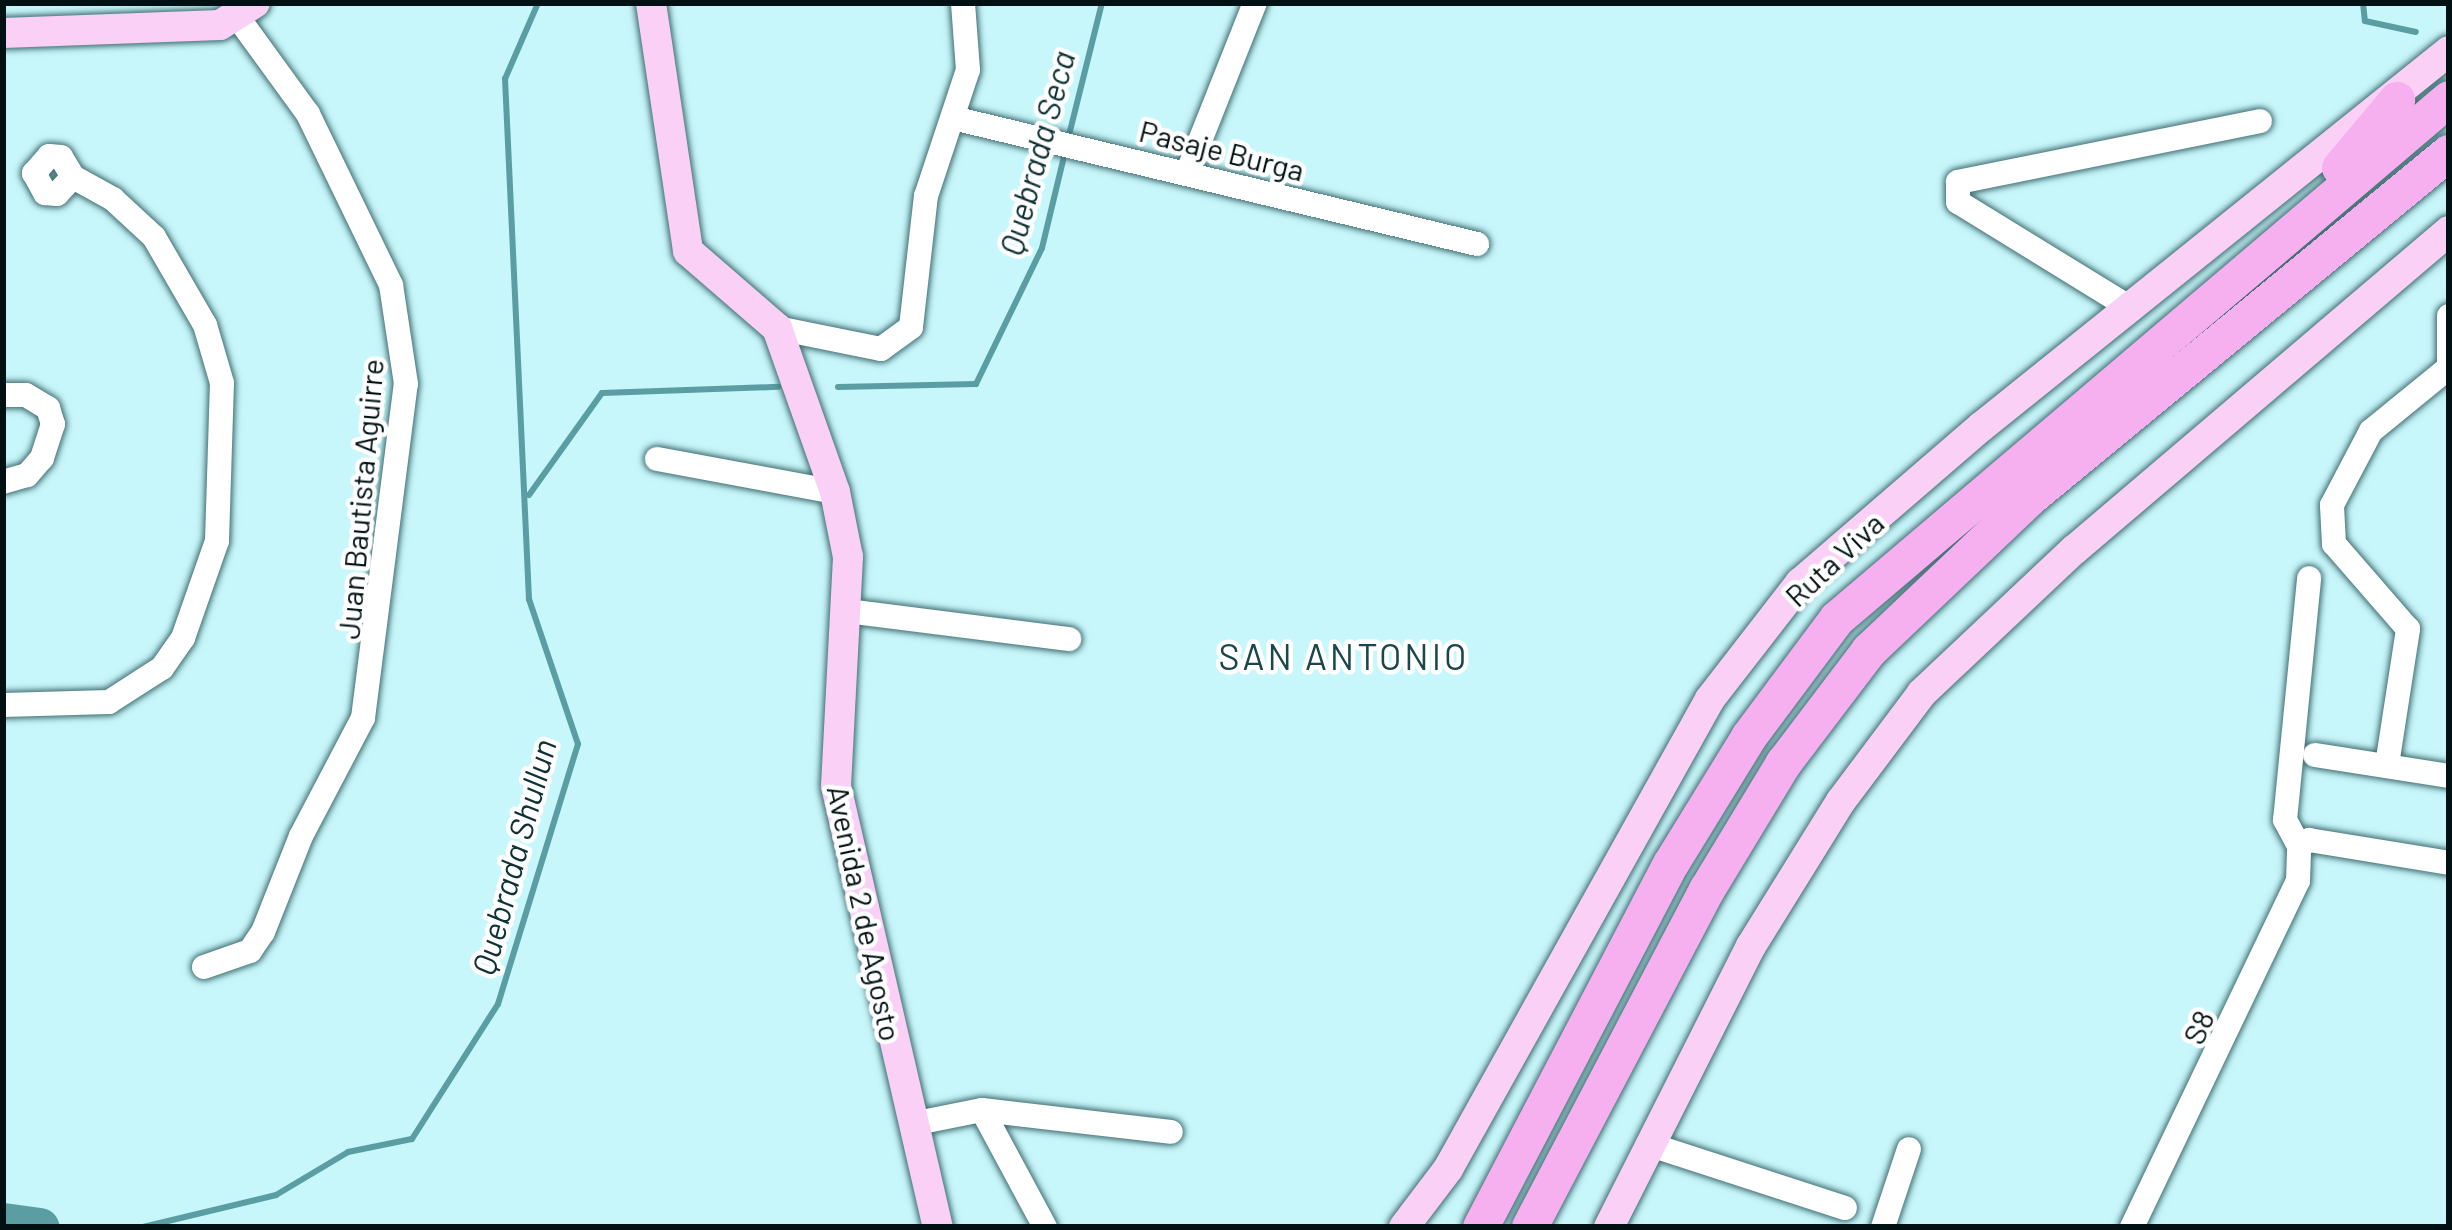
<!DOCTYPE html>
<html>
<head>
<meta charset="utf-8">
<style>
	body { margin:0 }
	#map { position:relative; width:2452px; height:1230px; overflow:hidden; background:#c7f7fb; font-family:Barlow,sans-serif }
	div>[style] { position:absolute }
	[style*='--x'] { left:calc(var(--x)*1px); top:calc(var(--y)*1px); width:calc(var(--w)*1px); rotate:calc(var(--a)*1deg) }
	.stream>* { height:6px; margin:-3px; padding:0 3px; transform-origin:3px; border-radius:3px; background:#5a9ea4 }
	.river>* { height:39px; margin:-19.5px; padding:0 19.5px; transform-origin:19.5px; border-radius:19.5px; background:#5a9ea4 }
	.roads { filter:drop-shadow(0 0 3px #416e72) drop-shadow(0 0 3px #416e72) }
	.minor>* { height:24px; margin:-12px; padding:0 12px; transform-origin:12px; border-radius:12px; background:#fff }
	.major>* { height:30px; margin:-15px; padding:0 15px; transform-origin:15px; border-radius:15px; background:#fad0f6 }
	.highway>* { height:36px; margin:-18px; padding:0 18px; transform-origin:18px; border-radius:18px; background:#f6b0f0 }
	span { translate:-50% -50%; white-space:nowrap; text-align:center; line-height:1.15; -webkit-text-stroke:9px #fff; paint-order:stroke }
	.street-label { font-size:30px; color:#011113 }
	.water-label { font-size:33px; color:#0e3134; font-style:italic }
	.quarter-label { font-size:36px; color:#1a474b; letter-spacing:3px }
	.frame { position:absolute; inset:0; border:6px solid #011113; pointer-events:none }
</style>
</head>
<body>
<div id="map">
	<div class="stream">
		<i style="--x:2363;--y:3;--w:18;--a:84"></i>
		<i style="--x:2365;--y:21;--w:52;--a:12.2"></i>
		<i style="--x:1068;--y:139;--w:140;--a:-76"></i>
		<i style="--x:838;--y:387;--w:138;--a:-1.2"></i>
		<i style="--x:976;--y:384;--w:151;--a:-64.1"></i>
		<i style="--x:1042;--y:248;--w:99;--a:-76.5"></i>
		<i style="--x:529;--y:495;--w:125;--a:-54.4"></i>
		<i style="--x:602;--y:393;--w:176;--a:-2"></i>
		<i style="--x:143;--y:1227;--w:137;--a:-13.5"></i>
		<i style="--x:276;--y:1195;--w:84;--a:-30.8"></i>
		<i style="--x:348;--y:1152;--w:65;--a:-11.5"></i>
		<i style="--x:412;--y:1139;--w:160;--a:-57.5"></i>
		<i style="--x:498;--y:1004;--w:272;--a:-72.9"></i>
		<i style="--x:578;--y:744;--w:153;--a:-108.7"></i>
		<i style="--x:529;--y:599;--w:521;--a:-92.64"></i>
		<i style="--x:505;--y:79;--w:83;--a:-66.5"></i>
	</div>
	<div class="river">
		<i style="--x:3;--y:1222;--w:37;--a:8"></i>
	</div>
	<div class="roads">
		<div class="minor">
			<i style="--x:953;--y:118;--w:539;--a:13.52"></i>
			<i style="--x:1188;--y:171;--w:181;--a:-68.3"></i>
			<i style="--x:2132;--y:309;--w:204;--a:-148.4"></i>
			<i style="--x:1958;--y:202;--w:20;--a:-90"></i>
			<i style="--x:1958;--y:182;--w:308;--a:-11.4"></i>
			<i style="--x:2449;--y:316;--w:57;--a:90"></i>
			<i style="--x:777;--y:328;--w:106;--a:11.4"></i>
			<i style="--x:881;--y:349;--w:37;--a:-36"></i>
			<i style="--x:911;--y:327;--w:132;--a:-83.5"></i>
			<i style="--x:926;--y:196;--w:133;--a:-71.6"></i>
			<i style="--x:968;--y:70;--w:67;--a:-94.3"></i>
			<i style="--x:3;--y:395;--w:23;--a:0"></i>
			<i style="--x:26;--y:395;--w:26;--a:31"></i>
			<i style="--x:48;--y:408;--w:17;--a:73"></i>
			<i style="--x:53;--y:424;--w:36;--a:108"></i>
			<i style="--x:42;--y:458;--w:23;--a:131"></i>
			<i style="--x:27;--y:475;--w:25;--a:164"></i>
			<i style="--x:657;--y:459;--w:181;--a:10.5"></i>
			<i style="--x:847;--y:611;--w:224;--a:7.2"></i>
			<i style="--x:3;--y:705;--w:106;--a:-1.6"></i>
			<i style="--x:109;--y:702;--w:63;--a:-32.7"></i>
			<i style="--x:162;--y:668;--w:37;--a:-55"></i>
			<i style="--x:183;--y:638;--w:103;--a:-70.7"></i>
			<i style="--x:217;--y:541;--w:158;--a:-88.2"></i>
			<i style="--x:222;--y:383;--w:60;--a:-106.3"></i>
			<i style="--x:205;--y:325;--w:102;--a:-120.1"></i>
			<i style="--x:154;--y:237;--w:56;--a:-137.2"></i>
			<i style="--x:113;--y:199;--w:46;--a:-151.2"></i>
			<i style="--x:73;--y:177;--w:23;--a:-121"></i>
			<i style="--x:61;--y:157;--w:12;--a:-175"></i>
			<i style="--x:49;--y:156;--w:23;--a:131"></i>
			<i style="--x:34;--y:173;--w:23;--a:61"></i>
			<i style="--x:45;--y:193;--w:12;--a:5"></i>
			<i style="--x:57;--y:194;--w:23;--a:-47"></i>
			<i style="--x:2315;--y:755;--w:136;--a:8.9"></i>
			<i style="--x:2387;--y:765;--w:138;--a:-81.2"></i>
			<i style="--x:2408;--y:629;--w:113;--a:-131"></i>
			<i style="--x:2334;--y:544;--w:39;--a:-93"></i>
			<i style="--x:2332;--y:505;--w:84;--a:-62.2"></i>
			<i style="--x:2371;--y:431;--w:98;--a:-39.2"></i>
			<i style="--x:2299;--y:846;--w:12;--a:-31"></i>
			<i style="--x:2309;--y:840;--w:142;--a:9.3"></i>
			<i style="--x:204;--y:967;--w:49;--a:-19.2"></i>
			<i style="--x:250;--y:951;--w:23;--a:-56"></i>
			<i style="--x:263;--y:932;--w:103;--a:-68.4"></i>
			<i style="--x:301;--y:836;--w:133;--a:-62.3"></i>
			<i style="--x:363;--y:718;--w:337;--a:-82.7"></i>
			<i style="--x:406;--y:384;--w:100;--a:-98.6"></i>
			<i style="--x:391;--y:285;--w:190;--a:-115.9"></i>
			<i style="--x:308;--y:114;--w:117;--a:-126"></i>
			<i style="--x:982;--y:1110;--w:133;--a:61.7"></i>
			<i style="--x:912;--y:1124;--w:71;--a:-11.3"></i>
			<i style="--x:982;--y:1110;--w:190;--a:6.6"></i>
			<i style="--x:1648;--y:1144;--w:207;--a:18"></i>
			<i style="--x:1883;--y:1227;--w:82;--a:-71.6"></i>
			<i style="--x:2132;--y:1227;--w:384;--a:-64.4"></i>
			<i style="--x:2298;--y:881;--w:35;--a:-88"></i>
			<i style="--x:2299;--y:846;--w:30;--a:-118"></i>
			<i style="--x:2285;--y:820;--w:243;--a:-84.3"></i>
		</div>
		<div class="major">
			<i style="--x:651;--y:3;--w:251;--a:81.5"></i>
			<i style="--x:688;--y:251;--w:118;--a:40.9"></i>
			<i style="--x:777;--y:328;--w:174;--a:70.5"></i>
			<i style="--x:835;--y:492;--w:66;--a:78.7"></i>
			<i style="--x:848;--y:557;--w:229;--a:93"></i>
			<i style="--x:836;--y:786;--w:453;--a:77"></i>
			<i style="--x:3;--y:33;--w:217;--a:-2.1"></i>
			<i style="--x:220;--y:25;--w:41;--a:-32.2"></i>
			<i style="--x:1404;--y:1227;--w:73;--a:-52.8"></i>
			<i style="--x:1448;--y:1169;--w:538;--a:-60.86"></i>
			<i style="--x:1710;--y:699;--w:147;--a:-52.2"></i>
			<i style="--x:1800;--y:583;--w:239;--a:-40.8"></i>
			<i style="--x:1981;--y:427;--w:600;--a:-38.78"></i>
			<i style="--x:1609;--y:1227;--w:315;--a:-63.2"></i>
			<i style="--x:1751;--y:946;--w:171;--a:-58.2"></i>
			<i style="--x:1841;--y:801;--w:135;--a:-53.1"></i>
			<i style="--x:1922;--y:693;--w:209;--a:-43.3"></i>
			<i style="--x:2074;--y:550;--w:492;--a:-40.4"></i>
		</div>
		<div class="highway">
			<i style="--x:2340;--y:168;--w:89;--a:-50"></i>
			<i style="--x:1481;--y:1227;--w:410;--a:-62.4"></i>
			<i style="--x:1671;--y:864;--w:149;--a:-58.4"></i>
			<i style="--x:1749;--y:737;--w:147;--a:-53.3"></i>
			<i style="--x:1837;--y:619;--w:803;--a:-40.35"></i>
			<i style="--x:1530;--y:1227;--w:381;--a:-62.3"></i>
			<i style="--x:1707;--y:890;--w:149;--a:-58.8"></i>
			<i style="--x:1784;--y:763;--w:141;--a:-52.8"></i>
			<i style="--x:1869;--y:651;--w:222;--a:-43.5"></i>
			<i style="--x:2030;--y:498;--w:543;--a:-39.47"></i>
		</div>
	</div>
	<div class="street-label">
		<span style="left:1222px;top:150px;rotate:14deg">Pasaje Burga</span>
		<span style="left:360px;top:499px;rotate:-85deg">Juan Bautista Aguirre</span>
		<span style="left:1834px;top:559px;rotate:-43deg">Ruta Viva</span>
		<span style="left:865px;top:913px;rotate:78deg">Avenida 2 de Agosto</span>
		<span style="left:2198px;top:1027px;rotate:-66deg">S8</span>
	</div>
	<div class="water-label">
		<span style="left:1037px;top:153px;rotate:-75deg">Quebrada Seca</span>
		<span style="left:514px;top:857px;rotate:-75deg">Quebrada Shullun</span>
	</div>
	<div class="quarter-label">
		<span style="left:1344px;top:656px">SAN ANTONIO</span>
	</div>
	<div class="frame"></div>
</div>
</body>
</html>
